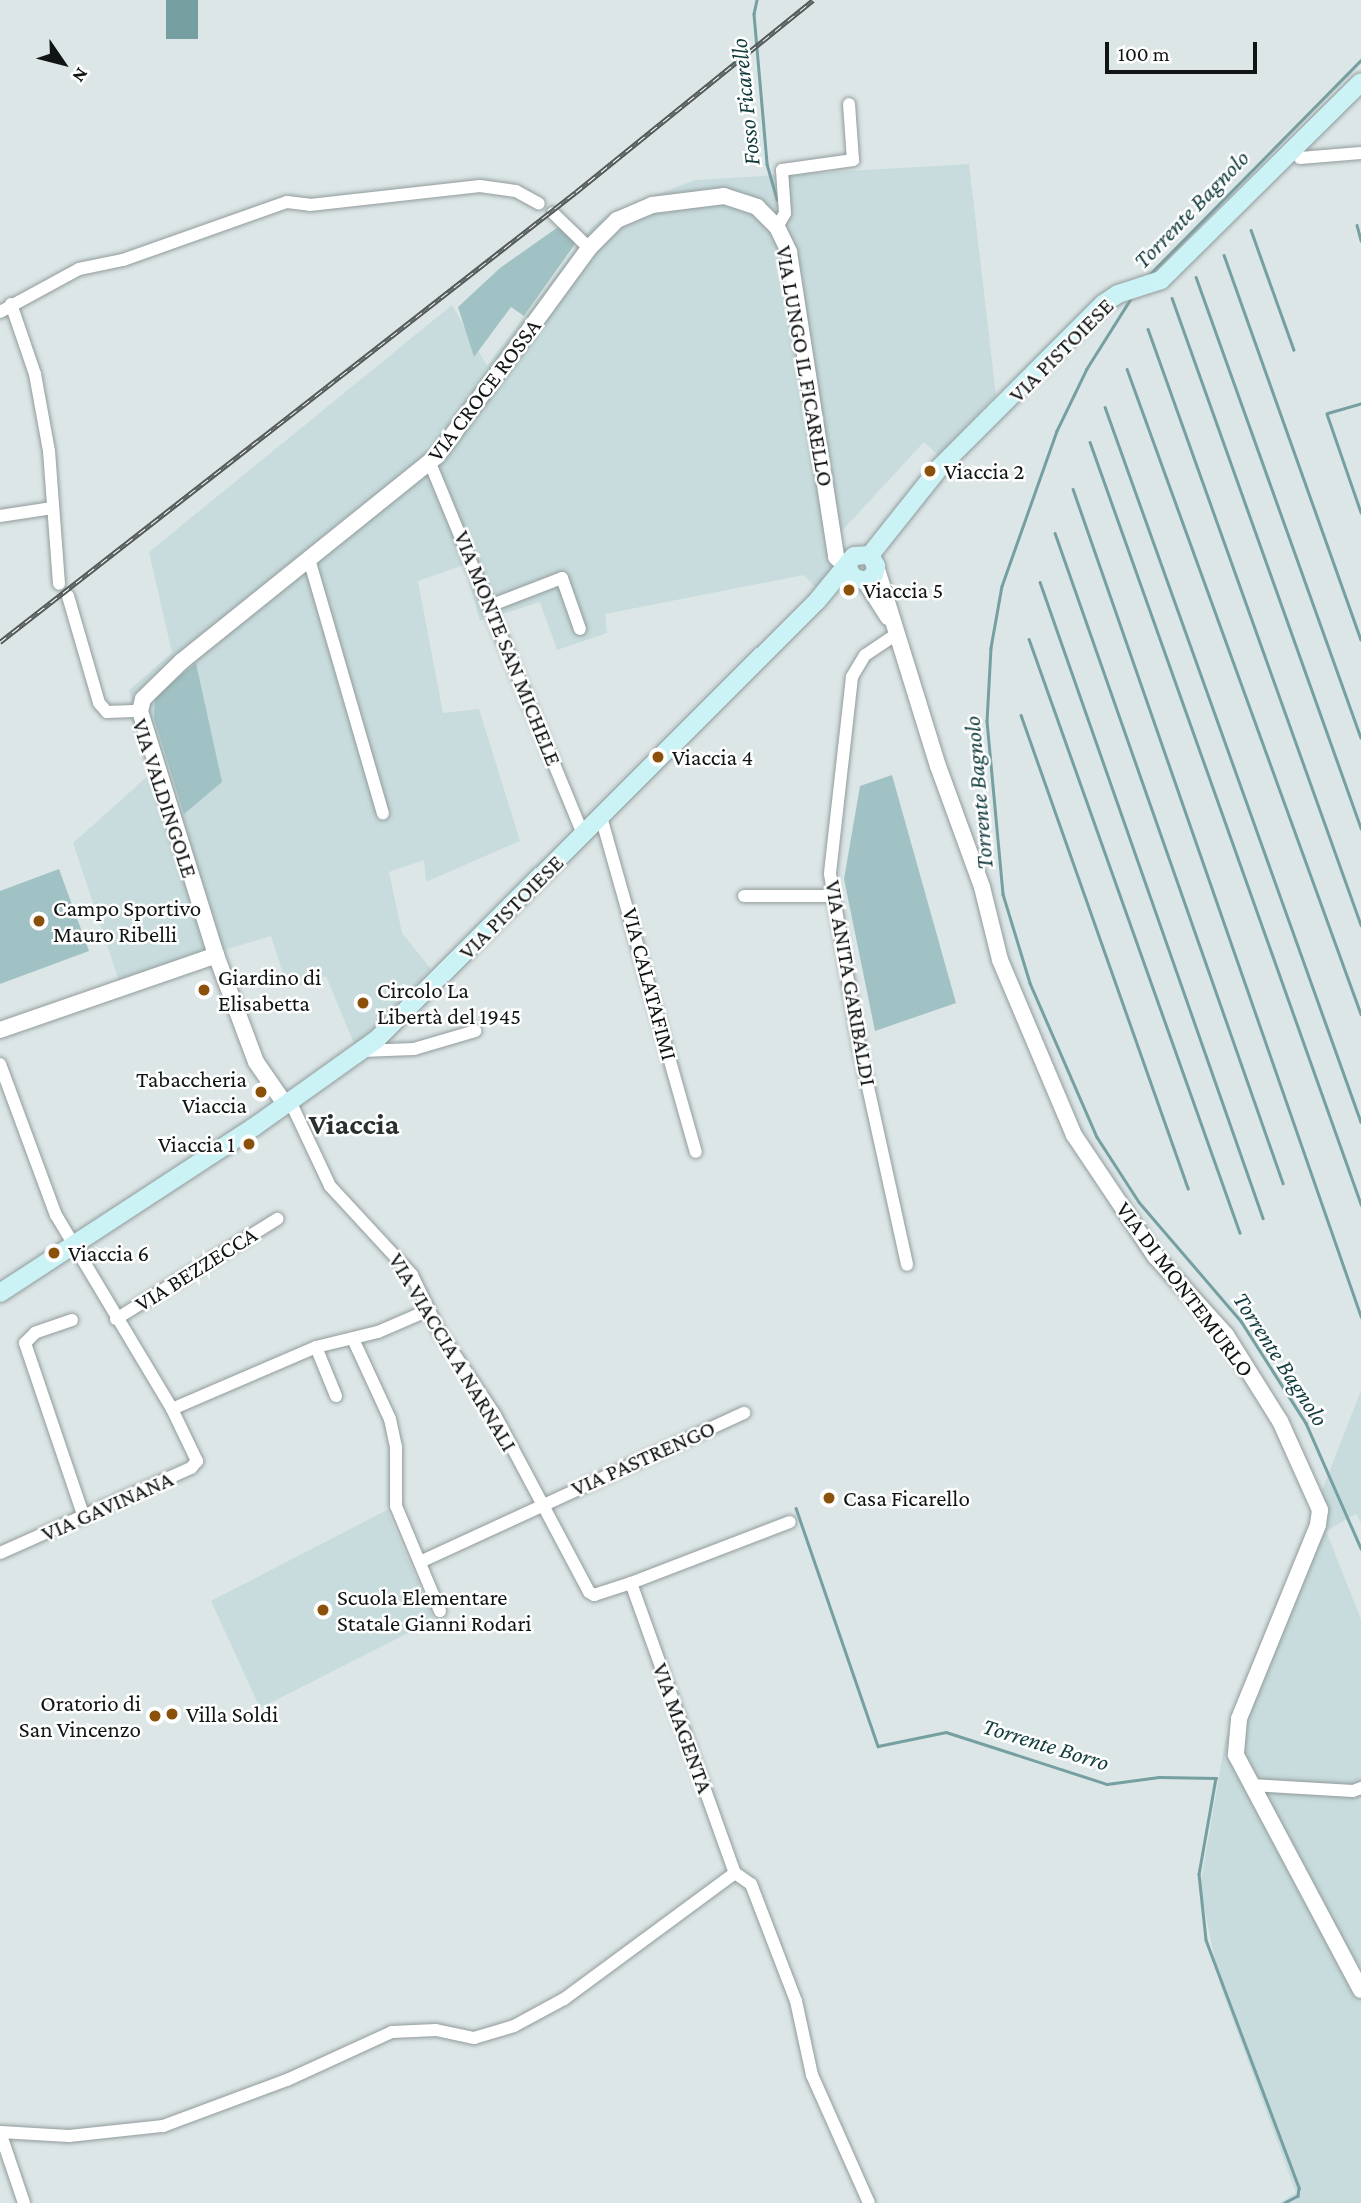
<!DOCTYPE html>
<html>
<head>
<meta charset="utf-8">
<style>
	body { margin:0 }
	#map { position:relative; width:1361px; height:2203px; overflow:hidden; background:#dce6e6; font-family:"Crimson Pro",serif }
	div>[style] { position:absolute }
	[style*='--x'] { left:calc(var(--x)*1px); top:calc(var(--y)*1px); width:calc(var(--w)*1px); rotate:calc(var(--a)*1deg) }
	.built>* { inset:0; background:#c8dcdd }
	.green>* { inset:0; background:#a1c2c4 }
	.water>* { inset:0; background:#759fa1 }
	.stream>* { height:2.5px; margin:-1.25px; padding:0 1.25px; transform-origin:1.25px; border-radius:1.25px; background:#759fa1 }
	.roads { filter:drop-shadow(0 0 2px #929b9c) drop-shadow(0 0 2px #929b9c) }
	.minor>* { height:12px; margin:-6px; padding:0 6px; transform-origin:6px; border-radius:6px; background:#fff }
	.tertiary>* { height:16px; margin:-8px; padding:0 8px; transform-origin:8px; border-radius:8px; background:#fff }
	.secondary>* { height:18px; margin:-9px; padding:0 9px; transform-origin:9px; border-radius:9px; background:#cbf3f5 }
	.rail>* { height:5px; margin-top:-2.5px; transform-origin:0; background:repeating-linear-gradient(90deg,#fff 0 8px,#545959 0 16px); box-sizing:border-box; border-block:2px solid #545959 }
	.dots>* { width:19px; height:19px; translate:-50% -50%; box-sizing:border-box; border:4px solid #fff; border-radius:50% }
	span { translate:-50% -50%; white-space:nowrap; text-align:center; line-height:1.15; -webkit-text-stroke:5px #fff; paint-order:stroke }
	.street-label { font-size:23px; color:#111414 }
	.poi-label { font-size:23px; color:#111414 }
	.left { translate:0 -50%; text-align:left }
	.right { translate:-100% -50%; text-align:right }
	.water-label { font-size:24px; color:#123c3e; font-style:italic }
	.district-label { font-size:30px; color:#283030; font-weight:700 }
	.north { position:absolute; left:28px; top:28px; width:70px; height:70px; -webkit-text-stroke:5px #fff; paint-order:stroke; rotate:125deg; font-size:19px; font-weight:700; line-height:28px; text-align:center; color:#111414 }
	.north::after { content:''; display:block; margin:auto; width:24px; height:32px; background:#111414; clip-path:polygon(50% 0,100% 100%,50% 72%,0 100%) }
	.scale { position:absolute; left:1105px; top:42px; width:152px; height:32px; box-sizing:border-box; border:4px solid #111414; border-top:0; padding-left:9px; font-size:21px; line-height:24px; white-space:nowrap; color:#111414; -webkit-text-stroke:5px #fff; paint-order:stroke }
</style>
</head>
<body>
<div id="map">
	<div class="built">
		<i style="clip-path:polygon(969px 164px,996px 395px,939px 456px,924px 442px,827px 547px,835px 569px,818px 590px,804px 575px,605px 614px,607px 633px,557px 650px,540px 602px,480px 621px,464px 565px,418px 581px,443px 713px,479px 709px,520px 841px,426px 882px,424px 860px,389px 872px,402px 933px,431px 969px,355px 1046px,326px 976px,288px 989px,271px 936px,119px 981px,73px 843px,150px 774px,129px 690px,172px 653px,149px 552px,452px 305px,487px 366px,592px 227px,611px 212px,695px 180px)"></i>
		<i style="clip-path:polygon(1361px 1390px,1361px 1523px,1356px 1514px,1326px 1531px,1361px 1619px,1361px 2203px,1279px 2203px,1296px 2193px,1220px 1984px,1200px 1887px,1225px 1741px)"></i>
		<i style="clip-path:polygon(387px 1510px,434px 1620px,260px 1708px,211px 1601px)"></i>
	</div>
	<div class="green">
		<i style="clip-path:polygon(561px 225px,577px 241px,524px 316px,511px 307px,474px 357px,458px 307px,500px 268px)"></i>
		<i style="clip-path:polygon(196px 663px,222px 782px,184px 814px,154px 718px,155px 696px)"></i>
		<i style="clip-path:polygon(892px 775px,956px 1003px,875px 1031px,844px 879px,860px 786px)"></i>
		<i style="clip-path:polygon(59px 869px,89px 951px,0 984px,0 891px)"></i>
	</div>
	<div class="water">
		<i style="clip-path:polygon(166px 0,198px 0,198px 39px,166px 39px)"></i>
	</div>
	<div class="stream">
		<i style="--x:757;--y:0;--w:14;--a:102"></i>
		<i style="--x:754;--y:14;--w:151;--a:85"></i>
		<i style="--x:767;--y:164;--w:37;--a:74"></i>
		<i style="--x:1357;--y:225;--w:16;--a:75"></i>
		<i style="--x:1251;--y:230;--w:127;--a:70.3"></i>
		<i style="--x:1224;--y:255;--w:408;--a:70.4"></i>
		<i style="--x:1147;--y:277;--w:305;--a:-45.4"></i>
		<i style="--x:1196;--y:277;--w:489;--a:70.3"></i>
		<i style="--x:1172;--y:298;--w:563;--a:70.37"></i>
		<i style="--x:1131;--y:299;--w:83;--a:122.2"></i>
		<i style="--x:1087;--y:369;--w:69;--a:115.8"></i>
		<i style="--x:1057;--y:431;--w:164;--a:109.5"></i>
		<i style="--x:1002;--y:586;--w:63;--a:100.1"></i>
		<i style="--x:991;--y:648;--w:73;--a:93.1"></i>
		<i style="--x:987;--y:721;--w:174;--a:84.7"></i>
		<i style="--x:1003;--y:894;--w:93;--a:73.1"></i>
		<i style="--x:1030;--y:983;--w:168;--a:66.5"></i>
		<i style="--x:1097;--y:1137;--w:77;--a:57.1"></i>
		<i style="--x:1139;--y:1202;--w:157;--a:49.4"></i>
		<i style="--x:1241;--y:1321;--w:121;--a:57.5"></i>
		<i style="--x:1306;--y:1423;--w:137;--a:66.3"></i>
		<i style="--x:1148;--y:329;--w:633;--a:70.33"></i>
		<i style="--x:1127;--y:369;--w:686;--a:70.06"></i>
		<i style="--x:1361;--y:404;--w:35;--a:164"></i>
		<i style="--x:1327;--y:414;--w:104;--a:70.9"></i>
		<i style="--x:1105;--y:407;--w:759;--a:70.3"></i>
		<i style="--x:1090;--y:442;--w:809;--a:70.42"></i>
		<i style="--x:1073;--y:489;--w:876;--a:70.8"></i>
		<i style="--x:1055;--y:533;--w:689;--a:70.67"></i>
		<i style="--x:1040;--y:582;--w:674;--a:70.68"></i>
		<i style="--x:1029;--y:639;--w:630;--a:70.44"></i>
		<i style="--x:1021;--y:715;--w:502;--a:70.55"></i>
		<i style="--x:796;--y:1508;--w:252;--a:71"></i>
		<i style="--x:878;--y:1746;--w:69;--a:-11.6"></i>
		<i style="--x:946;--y:1732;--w:169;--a:17.9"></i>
		<i style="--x:1107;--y:1784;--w:52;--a:-7.7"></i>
		<i style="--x:1159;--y:1777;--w:57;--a:1"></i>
		<i style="--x:1216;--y:1778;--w:97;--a:100"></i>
		<i style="--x:1199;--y:1874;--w:66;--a:83.9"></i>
		<i style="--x:1206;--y:1940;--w:265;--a:69.4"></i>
		<i style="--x:1299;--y:2188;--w:8;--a:97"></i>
		<i style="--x:1298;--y:2196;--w:15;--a:152"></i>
	</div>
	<div class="roads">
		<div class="minor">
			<i style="--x:1300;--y:158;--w:61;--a:-4.7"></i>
			<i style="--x:553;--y:213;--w:50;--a:44.2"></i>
			<i style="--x:777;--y:227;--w:16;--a:-60"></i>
			<i style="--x:785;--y:213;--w:43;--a:-94"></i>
			<i style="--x:782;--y:170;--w:72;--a:-8"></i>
			<i style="--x:853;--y:160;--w:56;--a:-94.1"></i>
			<i style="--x:11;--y:304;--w:74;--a:71.1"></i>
			<i style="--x:35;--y:374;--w:78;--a:79.7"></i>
			<i style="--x:49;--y:451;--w:133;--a:85.7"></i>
			<i style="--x:0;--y:312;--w:90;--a:-28.6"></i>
			<i style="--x:79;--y:269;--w:45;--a:-11.6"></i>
			<i style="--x:123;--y:260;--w:174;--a:-19.5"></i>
			<i style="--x:287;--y:202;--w:23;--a:7"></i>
			<i style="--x:310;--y:205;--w:171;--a:-6.4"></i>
			<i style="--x:480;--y:186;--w:36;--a:8"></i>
			<i style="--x:516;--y:191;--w:26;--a:29"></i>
			<i style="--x:430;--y:463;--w:402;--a:67.6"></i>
			<i style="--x:0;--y:516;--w:53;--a:-8.7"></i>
			<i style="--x:309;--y:559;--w:265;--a:73.8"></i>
			<i style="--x:68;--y:596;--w:111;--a:73.8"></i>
			<i style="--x:99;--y:703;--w:12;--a:48"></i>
			<i style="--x:107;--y:712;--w:33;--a:-2"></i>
			<i style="--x:492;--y:605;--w:75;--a:-21.1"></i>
			<i style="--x:562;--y:578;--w:54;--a:70.6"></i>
			<i style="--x:895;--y:635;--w:36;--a:146"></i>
			<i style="--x:865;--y:655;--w:26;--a:121"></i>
			<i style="--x:852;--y:677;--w:198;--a:96.4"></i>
			<i style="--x:830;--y:874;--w:174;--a:80.4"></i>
			<i style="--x:859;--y:1046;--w:224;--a:77.6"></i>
			<i style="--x:601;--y:817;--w:348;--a:74.2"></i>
			<i style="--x:744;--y:896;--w:89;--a:0"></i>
			<i style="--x:361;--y:1051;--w:53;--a:-2.2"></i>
			<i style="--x:414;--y:1049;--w:64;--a:-16.4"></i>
			<i style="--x:0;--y:1064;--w:161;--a:69.7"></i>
			<i style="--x:56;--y:1215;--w:226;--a:59.1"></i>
			<i style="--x:172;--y:1409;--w:58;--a:64.3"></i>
			<i style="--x:197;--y:1461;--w:9;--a:131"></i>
			<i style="--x:191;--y:1468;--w:209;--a:156"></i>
			<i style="--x:290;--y:1101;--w:94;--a:64.8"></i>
			<i style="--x:330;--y:1186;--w:121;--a:47.3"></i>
			<i style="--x:412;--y:1275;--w:62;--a:64.3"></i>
			<i style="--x:439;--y:1331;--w:101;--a:56.3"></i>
			<i style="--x:495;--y:1415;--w:200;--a:62"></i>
			<i style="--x:589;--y:1592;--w:6;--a:31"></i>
			<i style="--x:594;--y:1595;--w:39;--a:-18"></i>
			<i style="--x:631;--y:1583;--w:170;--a:-21"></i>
			<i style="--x:116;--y:1319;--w:190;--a:-31.8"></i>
			<i style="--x:72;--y:1320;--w:39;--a:161"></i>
			<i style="--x:35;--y:1333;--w:14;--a:135"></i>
			<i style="--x:25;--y:1343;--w:184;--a:71.3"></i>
			<i style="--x:353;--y:1339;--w:88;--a:65.2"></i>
			<i style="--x:390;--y:1419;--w:29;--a:78"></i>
			<i style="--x:396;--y:1447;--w:59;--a:90"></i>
			<i style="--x:396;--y:1506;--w:114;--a:67.3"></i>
			<i style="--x:316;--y:1347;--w:53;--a:67.8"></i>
			<i style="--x:172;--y:1409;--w:157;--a:-23.3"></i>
			<i style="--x:316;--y:1347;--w:64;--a:-13.6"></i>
			<i style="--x:378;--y:1332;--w:56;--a:-23.3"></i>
			<i style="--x:420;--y:1562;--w:357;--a:-24.7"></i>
			<i style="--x:631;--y:1583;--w:308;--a:70.3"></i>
			<i style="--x:1251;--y:1785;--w:102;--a:3.4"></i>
			<i style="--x:1353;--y:1791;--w:9;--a:-21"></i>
			<i style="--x:735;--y:1873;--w:19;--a:35"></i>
			<i style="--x:751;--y:1884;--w:125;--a:69"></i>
			<i style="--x:796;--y:2001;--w:76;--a:77.8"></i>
			<i style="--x:812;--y:2075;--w:140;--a:66"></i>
			<i style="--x:24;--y:2203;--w:75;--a:-108.7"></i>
			<i style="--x:0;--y:2132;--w:69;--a:3.3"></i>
			<i style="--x:69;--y:2136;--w:95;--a:-6.1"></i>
			<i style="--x:163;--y:2126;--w:132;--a:-20.4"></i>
			<i style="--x:287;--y:2080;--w:115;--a:-24.6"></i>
			<i style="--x:392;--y:2032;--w:44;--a:-2.6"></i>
			<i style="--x:436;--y:2030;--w:39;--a:12"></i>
			<i style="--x:474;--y:2038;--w:42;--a:-16.7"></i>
			<i style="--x:514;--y:2026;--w:57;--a:-28.4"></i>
			<i style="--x:564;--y:1999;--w:212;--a:-36.4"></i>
		</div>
		<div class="tertiary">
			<i style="--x:876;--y:566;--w:209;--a:72.8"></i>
			<i style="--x:938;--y:766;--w:129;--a:70"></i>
			<i style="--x:982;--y:887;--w:75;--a:76.1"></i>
			<i style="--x:1000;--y:960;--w:190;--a:67.1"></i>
			<i style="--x:1074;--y:1135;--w:146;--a:56.2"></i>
			<i style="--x:1155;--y:1256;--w:106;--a:48.1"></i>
			<i style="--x:1226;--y:1335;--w:102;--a:57.9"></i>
			<i style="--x:1280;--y:1421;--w:98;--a:65.8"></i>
			<i style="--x:1320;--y:1510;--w:15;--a:98"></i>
			<i style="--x:1318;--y:1525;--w:209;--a:112.2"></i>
			<i style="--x:1239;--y:1719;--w:36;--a:95"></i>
			<i style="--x:1236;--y:1755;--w:266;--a:62"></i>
			<i style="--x:865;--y:581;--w:43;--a:57.4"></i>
			<i style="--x:0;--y:1030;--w:229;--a:-19.1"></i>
			<i style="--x:285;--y:1104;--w:51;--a:-124.6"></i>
			<i style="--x:256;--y:1062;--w:114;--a:-110.5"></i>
			<i style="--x:216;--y:955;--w:256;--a:-107.3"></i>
			<i style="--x:140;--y:711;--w:12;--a:-76"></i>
			<i style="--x:143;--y:699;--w:54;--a:-44.3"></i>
			<i style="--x:182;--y:661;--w:327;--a:-38.8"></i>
			<i style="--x:437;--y:456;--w:258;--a:-53.8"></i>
			<i style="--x:589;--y:248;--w:40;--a:-45"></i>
			<i style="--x:617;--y:220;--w:38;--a:-23"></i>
			<i style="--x:652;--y:205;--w:73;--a:-7.1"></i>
			<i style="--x:724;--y:196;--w:35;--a:18"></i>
			<i style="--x:757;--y:207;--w:28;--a:45"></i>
			<i style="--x:777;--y:227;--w:28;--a:64"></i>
			<i style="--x:789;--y:252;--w:309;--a:81.2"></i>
			<i style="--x:836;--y:557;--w:16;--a:43"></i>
		</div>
		<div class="secondary">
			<i style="--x:870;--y:555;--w:112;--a:-51.5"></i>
			<i style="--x:940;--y:467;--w:231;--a:-45"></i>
			<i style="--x:1103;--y:304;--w:18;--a:-34"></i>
			<i style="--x:1118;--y:294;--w:45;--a:-18"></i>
			<i style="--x:1161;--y:280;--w:281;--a:-44.7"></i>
			<i style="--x:0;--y:1293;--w:303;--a:-33.2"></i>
			<i style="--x:254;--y:1127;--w:150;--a:-35.5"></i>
			<i style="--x:376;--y:1040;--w:622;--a:-44.87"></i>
			<i style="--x:817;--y:601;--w:58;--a:-50.6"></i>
			<i style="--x:854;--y:556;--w:16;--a:-4"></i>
			<i style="--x:870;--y:555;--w:13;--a:61"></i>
			<i style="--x:876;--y:566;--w:9;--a:103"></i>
			<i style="--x:874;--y:575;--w:11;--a:146"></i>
			<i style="--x:865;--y:581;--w:13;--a:-162"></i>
			<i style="--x:853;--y:577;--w:10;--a:-119"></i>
		</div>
	</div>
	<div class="rail">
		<i style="--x:0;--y:642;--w:731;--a:-38"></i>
		<i style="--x:576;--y:192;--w:305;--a:-39"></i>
	</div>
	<div class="dots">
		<i style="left:930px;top:471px;background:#8b510a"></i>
		<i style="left:849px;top:590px;background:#8b510a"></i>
		<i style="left:658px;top:757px;background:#8b510a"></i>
		<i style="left:39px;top:921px;background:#8b510a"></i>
		<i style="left:204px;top:990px;background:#8b510a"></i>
		<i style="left:363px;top:1003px;background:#8b510a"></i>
		<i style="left:261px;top:1092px;background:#8b510a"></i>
		<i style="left:249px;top:1144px;background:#8b510a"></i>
		<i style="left:54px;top:1253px;background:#8b510a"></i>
		<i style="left:829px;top:1498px;background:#8b510a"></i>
		<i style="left:323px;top:1610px;background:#8b510a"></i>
		<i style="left:172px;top:1714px;background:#8b510a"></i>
		<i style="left:155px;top:1716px;background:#8b510a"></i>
	</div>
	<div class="street-label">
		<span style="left:1061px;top:350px;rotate:-45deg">VIA PISTOIESE</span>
		<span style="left:805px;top:366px;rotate:80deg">VIA LUNGO IL FICARELLO</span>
		<span style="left:484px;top:390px;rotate:-53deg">VIA CROCE ROSSA</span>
		<span style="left:508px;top:648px;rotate:68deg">VIA MONTE SAN MICHELE</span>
		<span style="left:165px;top:798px;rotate:72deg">VIA VALDINGOLE</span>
		<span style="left:511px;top:907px;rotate:-45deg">VIA PISTOIESE</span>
		<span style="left:851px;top:983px;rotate:80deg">VIA ANITA GARIBALDI</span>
		<span style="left:650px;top:984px;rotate:75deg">VIA CALATAFIMI</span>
		<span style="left:196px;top:1269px;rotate:-32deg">VIA BEZZECCA</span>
		<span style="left:1185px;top:1289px;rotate:53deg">VIA DI MONTEMURLO</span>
		<span style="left:453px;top:1352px;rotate:59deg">VIA VIACCIA A NARNALI</span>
		<span style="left:643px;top:1458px;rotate:-24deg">VIA PASTRENGO</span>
		<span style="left:107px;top:1506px;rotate:-24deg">VIA GAVINANA</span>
		<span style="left:683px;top:1728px;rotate:70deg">VIA MAGENTA</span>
	</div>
	<div class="poi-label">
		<span class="left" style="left:944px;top:471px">Viaccia 2</span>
		<span class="left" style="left:863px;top:590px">Viaccia 5</span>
		<span class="left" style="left:672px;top:757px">Viaccia 4</span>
		<span class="left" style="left:53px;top:921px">Campo Sportivo<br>Mauro Ribelli</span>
		<span class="left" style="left:218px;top:990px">Giardino di<br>Elisabetta</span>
		<span class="left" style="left:377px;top:1003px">Circolo La<br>Libertà del 1945</span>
		<span class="right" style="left:247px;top:1092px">Tabaccheria<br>Viaccia</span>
		<span class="right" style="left:235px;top:1144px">Viaccia 1</span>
		<span class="left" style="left:68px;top:1253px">Viaccia 6</span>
		<span class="left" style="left:843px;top:1498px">Casa Ficarello</span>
		<span class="left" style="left:337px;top:1610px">Scuola Elementare<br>Statale Gianni Rodari</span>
		<span class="right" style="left:141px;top:1716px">Oratorio di<br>San Vincenzo</span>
		<span class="left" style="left:186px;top:1714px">Villa Soldi</span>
	</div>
	<div class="water-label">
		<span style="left:745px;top:102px;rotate:-96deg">Fosso Ficarello</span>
		<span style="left:1191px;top:209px;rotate:-46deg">Torrente Bagnolo</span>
		<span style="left:978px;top:793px;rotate:-95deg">Torrente Bagnolo</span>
		<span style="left:1281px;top:1359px;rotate:57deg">Torrente Bagnolo</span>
		<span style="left:1046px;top:1744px;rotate:17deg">Torrente Borro</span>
	</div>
	<div class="district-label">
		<span style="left:354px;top:1124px">Viaccia</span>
	</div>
	<div class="north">N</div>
	<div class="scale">100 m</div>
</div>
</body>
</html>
